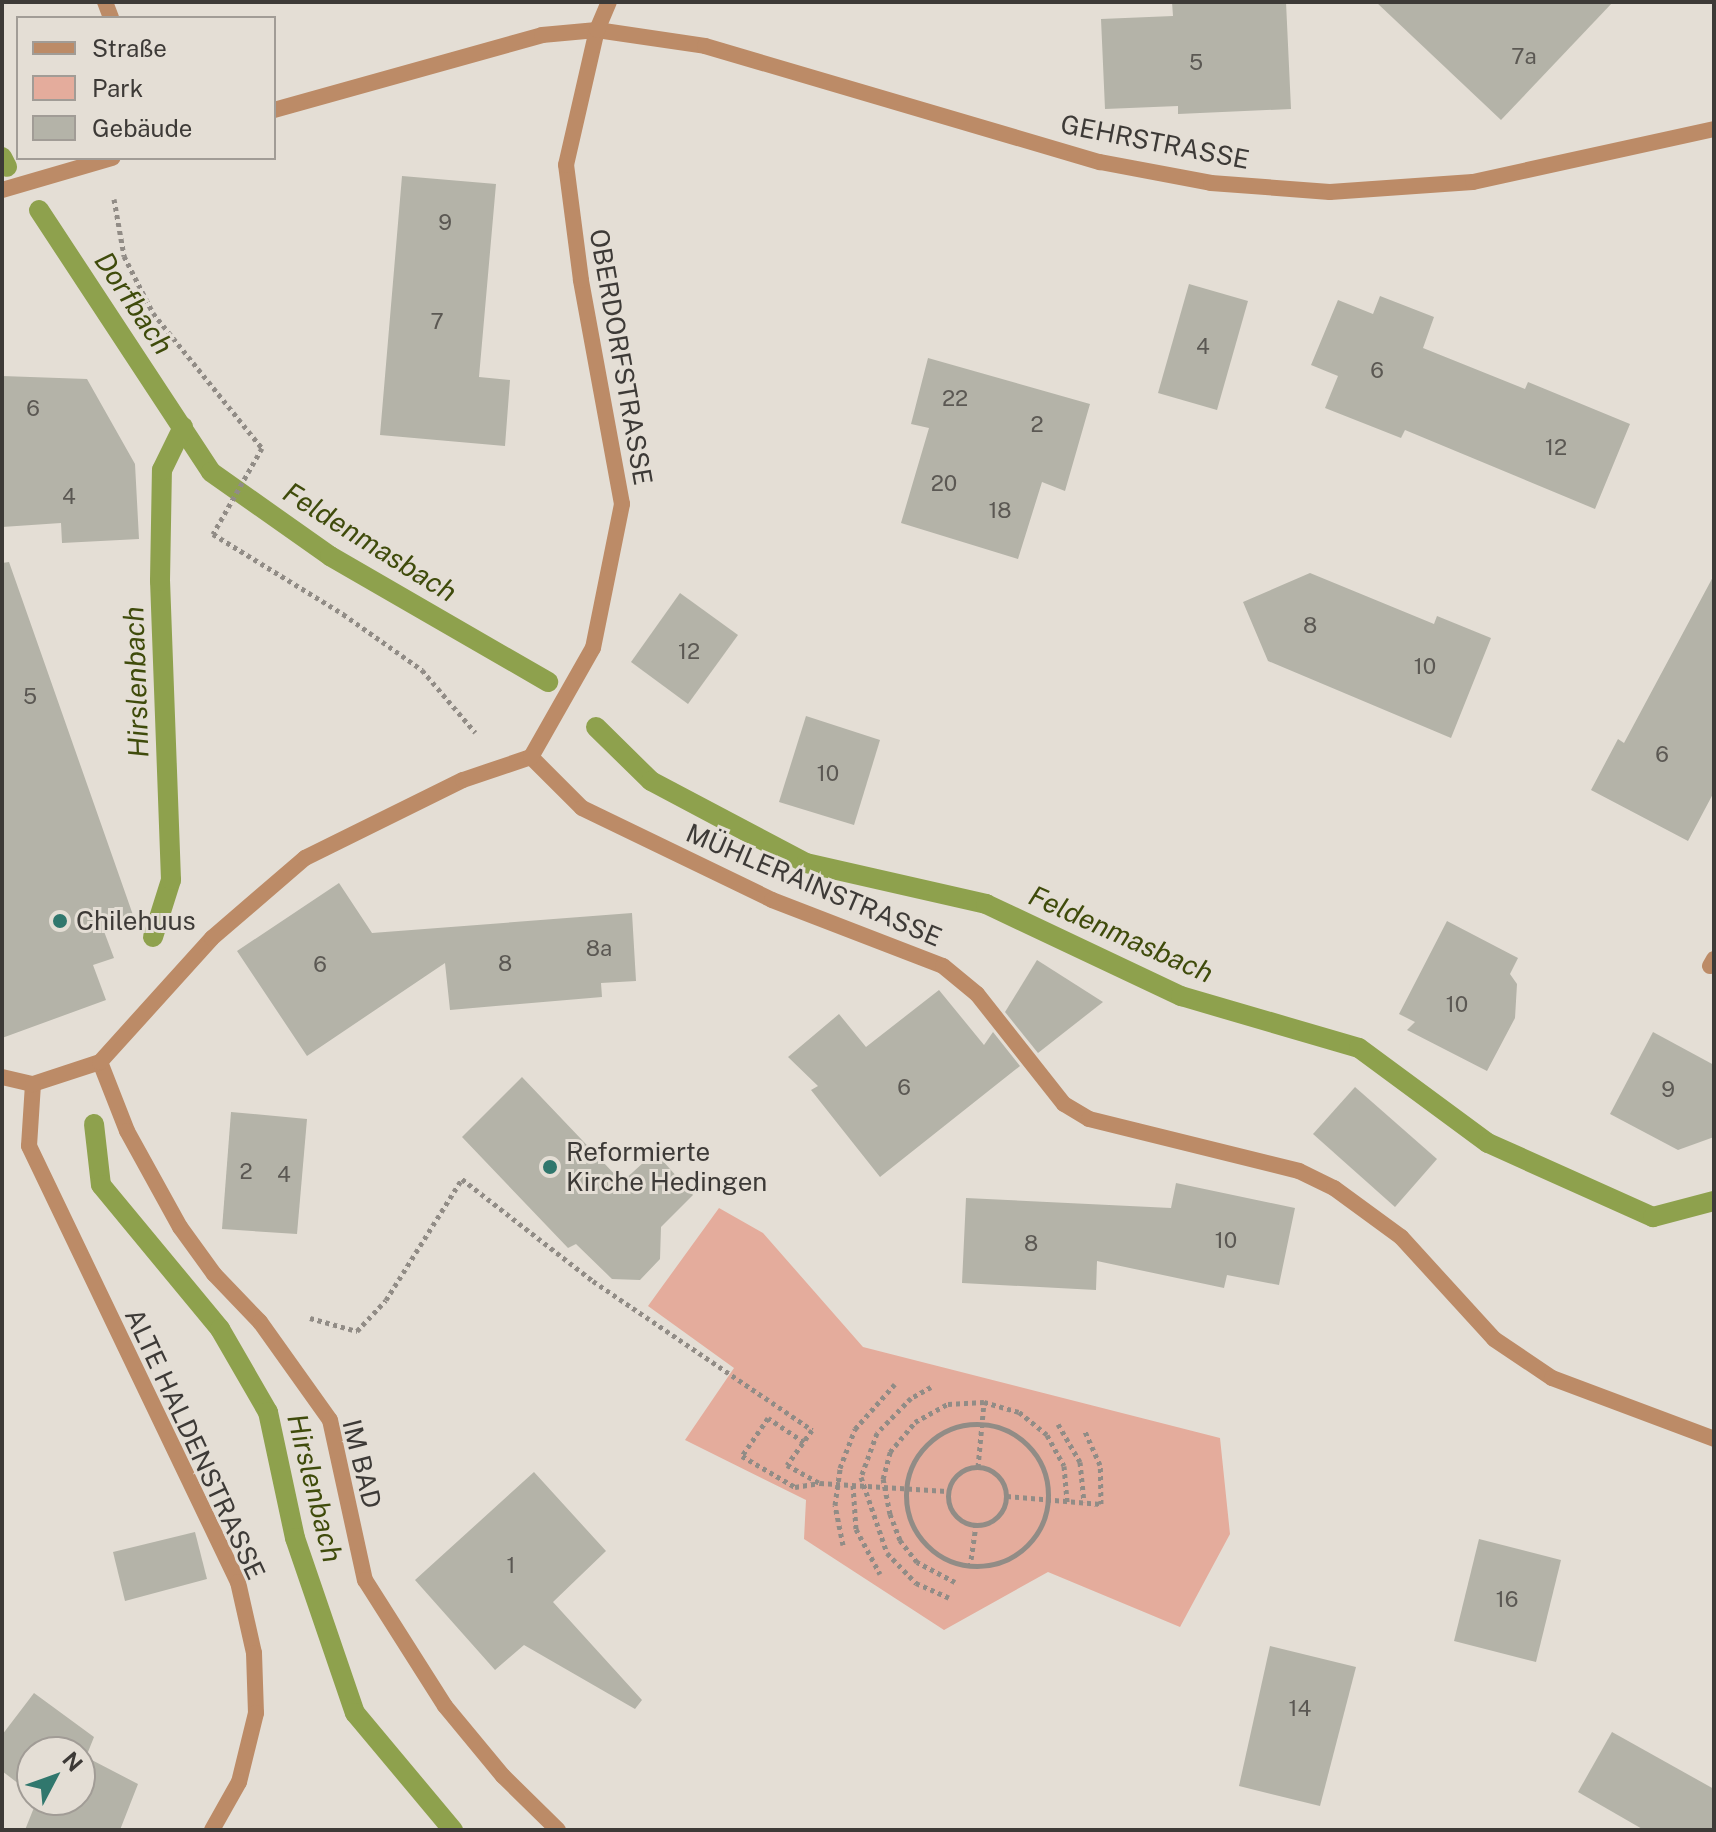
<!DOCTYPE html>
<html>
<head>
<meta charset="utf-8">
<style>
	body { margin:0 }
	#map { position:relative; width:1716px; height:1832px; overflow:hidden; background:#e4ded5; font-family:"Public Sans",sans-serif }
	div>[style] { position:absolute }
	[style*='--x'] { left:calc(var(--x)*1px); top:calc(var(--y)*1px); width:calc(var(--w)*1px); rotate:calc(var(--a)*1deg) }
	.green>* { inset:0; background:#e4ac9c }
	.stream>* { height:20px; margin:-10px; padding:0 10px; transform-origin:10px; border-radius:10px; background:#8ea14d }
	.building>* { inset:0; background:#b4b3a8 }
	.path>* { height:5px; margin-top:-2.5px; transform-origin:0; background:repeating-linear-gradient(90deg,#918c86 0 4px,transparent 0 8px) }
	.path>.ring { margin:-2.5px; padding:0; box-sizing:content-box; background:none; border:5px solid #918c86; border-radius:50% }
	.service>* { height:16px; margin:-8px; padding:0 8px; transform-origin:8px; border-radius:8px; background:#bc8b67 }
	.minor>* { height:16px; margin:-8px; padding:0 8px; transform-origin:8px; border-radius:8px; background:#bc8b67 }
	.dots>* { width:22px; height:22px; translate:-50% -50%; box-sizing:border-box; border:4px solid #e4ded5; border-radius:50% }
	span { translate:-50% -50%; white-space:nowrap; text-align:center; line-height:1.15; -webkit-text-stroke:6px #e4ded5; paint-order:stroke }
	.number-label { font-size:22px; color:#5b5853 }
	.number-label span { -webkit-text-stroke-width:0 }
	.street-label { font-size:26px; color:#3d3a37 }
	.poi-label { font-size:26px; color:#3d3a37 }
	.left { translate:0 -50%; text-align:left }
	.water-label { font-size:28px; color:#3f4b0b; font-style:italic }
	.frame { position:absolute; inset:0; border:4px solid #3d3a37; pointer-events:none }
	.legend { position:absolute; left:16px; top:16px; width:260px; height:144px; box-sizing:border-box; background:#e4ded5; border:2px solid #a19c96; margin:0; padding:10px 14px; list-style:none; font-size:24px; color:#3d3a37 }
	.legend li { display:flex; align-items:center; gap:16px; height:40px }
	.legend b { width:40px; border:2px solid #a19c96 }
	.north { position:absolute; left:16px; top:1736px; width:80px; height:80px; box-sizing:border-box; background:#e4ded5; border:2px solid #a19c96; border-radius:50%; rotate:49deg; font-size:22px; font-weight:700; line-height:32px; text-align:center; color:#3d3a37 }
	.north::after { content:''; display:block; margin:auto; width:28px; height:36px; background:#30776d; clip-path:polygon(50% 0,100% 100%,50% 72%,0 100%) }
</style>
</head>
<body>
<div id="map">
	<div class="green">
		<i style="clip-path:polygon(719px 1208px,763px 1233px,863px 1347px,1220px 1438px,1230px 1534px,1180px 1627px,1048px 1572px,944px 1630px,804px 1539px,806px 1500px,685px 1440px,734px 1368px,648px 1306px)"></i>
	</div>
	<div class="stream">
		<i style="--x:2;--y:157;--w:11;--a:63"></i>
		<i style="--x:39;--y:210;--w:313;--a:56.7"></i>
		<i style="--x:211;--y:472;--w:146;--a:35.2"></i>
		<i style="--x:330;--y:556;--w:252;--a:30"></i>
		<i style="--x:596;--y:727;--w:77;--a:44.5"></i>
		<i style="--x:651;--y:781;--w:175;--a:27.9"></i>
		<i style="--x:806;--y:863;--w:185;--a:12.8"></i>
		<i style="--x:986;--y:904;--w:216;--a:25.3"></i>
		<i style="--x:1181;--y:996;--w:185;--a:16.3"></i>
		<i style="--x:1359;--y:1048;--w:160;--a:36.4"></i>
		<i style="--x:1488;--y:1143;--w:181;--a:24.2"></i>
		<i style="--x:1653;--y:1217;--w:63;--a:-14.7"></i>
		<i style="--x:153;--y:937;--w:60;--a:-72.5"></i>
		<i style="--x:171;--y:880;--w:299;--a:-92.1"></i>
		<i style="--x:160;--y:581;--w:111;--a:-89"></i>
		<i style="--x:162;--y:470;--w:48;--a:-64"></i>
		<i style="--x:94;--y:1124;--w:61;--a:83.5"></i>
		<i style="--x:101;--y:1185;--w:187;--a:50.4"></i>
		<i style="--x:220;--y:1329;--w:96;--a:60"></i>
		<i style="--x:268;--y:1412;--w:129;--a:77.9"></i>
		<i style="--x:295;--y:1538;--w:185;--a:71.1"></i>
		<i style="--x:355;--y:1713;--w:153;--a:50.1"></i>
	</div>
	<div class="building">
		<i style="clip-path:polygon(1172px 2px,1286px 2px,1291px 109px,1178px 114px,1178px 106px,1105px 109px,1101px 19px,1173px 16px)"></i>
		<i style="clip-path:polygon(1376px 2px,1613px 2px,1501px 120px)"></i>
		<i style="clip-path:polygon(402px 176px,496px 184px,479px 377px,510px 380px,505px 446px,380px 435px)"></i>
		<i style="clip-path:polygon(1189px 284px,1248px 301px,1217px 410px,1158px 393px)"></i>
		<i style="clip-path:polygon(1380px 296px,1434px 317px,1423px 348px,1525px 389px,1528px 382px,1630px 424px,1595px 509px,1405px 430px,1401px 438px,1325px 408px,1338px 376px,1311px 365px,1338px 300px,1373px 314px)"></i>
		<i style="clip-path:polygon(928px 358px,1090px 404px,1065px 491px,1042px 482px,1018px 559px,901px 523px,929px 428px,911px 424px)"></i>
		<i style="clip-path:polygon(2px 376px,87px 379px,135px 464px,139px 539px,62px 543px,61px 523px,2px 527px)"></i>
		<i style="clip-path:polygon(9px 562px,133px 915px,102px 926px,114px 958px,93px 965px,106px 1000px,2px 1038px,2px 563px)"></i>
		<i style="clip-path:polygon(1310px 573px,1434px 624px,1437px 616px,1491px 638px,1451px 738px,1268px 661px,1243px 602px)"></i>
		<i style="clip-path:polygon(1714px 575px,1714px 792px,1688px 841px,1591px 790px,1618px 739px,1624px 743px)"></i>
		<i style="clip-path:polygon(680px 593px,738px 635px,688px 704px,631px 662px)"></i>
		<i style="clip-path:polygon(806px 716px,880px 740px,854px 825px,779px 802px)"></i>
		<i style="clip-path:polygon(339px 883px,372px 933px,632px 913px,636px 981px,601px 983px,602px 997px,450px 1010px,445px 963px,307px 1056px,237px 951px)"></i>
		<i style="clip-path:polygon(1447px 921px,1518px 958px,1510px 974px,1517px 984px,1515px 1018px,1487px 1071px,1407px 1030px,1415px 1022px,1399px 1014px)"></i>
		<i style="clip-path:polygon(1037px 960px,1103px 1002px,1038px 1053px,1005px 1012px)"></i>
		<i style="clip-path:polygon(939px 990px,984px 1045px,993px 1032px,1020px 1066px,880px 1177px,811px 1090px,818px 1086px,788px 1057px,839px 1014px,866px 1047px)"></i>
		<i style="clip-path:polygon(1653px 1032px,1714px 1065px,1714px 1137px,1678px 1150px,1610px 1114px)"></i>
		<i style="clip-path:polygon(522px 1077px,622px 1182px,655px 1152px,693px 1195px,661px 1227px,660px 1259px,640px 1280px,612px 1279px,576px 1244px,568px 1248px,462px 1137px)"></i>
		<i style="clip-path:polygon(1355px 1087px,1437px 1159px,1395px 1207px,1313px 1134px)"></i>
		<i style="clip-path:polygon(231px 1112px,307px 1119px,297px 1234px,222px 1229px)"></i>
		<i style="clip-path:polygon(1176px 1183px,1295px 1208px,1279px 1285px,1227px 1275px,1224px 1288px,1097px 1261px,1096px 1290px,962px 1283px,966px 1198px,1171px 1208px)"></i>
		<i style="clip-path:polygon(534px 1472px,606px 1551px,553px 1602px,642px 1700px,635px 1709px,524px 1645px,495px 1670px,415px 1580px)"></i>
		<i style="clip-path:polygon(195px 1532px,207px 1579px,125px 1601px,113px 1552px)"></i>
		<i style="clip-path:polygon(1479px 1539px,1561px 1560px,1536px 1662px,1454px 1641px)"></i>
		<i style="clip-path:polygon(1270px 1646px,1356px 1667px,1320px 1806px,1239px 1786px)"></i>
		<i style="clip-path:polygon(34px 1693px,94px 1737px,86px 1757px,138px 1784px,120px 1830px,25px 1830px,37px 1800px,80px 1800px,80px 1752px,32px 1752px,32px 1794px,2px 1771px,2px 1735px)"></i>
		<i style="clip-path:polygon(1612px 1732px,1714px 1789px,1714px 1830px,1644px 1830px,1578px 1792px)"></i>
	</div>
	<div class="path">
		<i style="--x:114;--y:199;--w:58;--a:80"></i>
		<i style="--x:124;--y:256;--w:64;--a:63"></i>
		<i style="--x:153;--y:313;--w:174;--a:51.1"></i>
		<i style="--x:262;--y:448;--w:99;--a:119.7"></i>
		<i style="--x:213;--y:534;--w:153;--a:31.6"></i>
		<i style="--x:343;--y:614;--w:97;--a:35.3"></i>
		<i style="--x:422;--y:670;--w:82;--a:49.5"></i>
		<i style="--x:310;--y:1318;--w:49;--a:15.5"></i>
		<i style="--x:357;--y:1331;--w:42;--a:-46.9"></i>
		<i style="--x:386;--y:1300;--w:143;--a:-57.9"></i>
		<i style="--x:462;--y:1179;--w:166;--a:37.9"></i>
		<i style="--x:593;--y:1281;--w:265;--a:34.2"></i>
		<i style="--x:812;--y:1430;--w:43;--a:125.5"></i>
		<i style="--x:787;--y:1465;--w:38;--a:29"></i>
		<i style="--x:820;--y:1483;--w:127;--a:3.6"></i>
		<i style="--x:931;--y:1387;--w:23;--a:151"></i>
		<i style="--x:911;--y:1398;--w:49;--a:134.2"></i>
		<i style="--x:877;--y:1433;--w:47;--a:110"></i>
		<i style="--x:861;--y:1477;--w:80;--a:71.1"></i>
		<i style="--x:887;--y:1553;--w:42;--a:46"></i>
		<i style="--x:916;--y:1583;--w:36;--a:24"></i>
		<i class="ring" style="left:906px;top:1424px;width:137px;height:137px"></i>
		<i style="--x:1058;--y:1424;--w:44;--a:59.9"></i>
		<i style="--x:1080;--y:1462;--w:40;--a:84.3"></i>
		<i style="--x:804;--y:1442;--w:43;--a:-146.3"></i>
		<i style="--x:768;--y:1418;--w:46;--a:124.4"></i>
		<i style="--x:742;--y:1456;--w:61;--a:30.3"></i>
		<i style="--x:795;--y:1487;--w:25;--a:-9"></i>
		<i style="--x:978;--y:1467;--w:65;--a:-84.7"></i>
		<i class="ring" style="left:948px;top:1467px;width:53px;height:53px"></i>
		<i style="--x:853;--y:1485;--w:44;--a:86.1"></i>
		<i style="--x:856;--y:1529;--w:51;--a:61.9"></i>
		<i style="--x:1007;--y:1496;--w:94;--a:4.9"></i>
		<i style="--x:1101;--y:1504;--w:39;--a:-91"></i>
		<i style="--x:1100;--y:1465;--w:37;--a:-114"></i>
		<i style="--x:843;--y:1545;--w:41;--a:-101.3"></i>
		<i style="--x:835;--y:1505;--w:37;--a:-82"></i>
		<i style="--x:840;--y:1468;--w:42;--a:-69"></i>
		<i style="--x:855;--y:1429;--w:60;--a:-48.4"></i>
		<i style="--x:970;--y:1567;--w:42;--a:-81.9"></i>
		<i style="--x:955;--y:1582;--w:43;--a:-152.2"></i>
		<i style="--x:917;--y:1562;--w:28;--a:-128"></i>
		<i style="--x:900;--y:1540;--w:28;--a:-111"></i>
		<i style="--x:890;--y:1514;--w:36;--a:-101"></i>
		<i style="--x:883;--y:1479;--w:28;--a:-75"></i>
		<i style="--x:890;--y:1452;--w:39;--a:-50"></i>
		<i style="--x:915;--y:1422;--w:38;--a:-29"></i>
		<i style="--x:948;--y:1404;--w:36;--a:-3"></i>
		<i style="--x:984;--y:1402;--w:36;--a:16"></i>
		<i style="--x:1019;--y:1412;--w:36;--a:39"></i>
		<i style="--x:1047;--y:1435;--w:35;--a:61"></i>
		<i style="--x:1064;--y:1466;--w:36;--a:85"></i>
	</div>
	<div class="service">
		<i style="--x:105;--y:2;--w:17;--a:69"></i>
		<i style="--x:100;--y:1062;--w:74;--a:68.6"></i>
		<i style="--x:127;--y:1131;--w:110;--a:61.1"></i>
		<i style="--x:180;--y:1227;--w:58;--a:54.1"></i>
		<i style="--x:214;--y:1274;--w:66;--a:46.2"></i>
		<i style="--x:260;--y:1322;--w:120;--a:54.5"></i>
		<i style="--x:330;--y:1420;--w:164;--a:77.7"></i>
		<i style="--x:365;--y:1580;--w:149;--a:57.6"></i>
		<i style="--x:445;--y:1706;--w:91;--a:50.4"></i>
		<i style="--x:503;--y:1776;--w:77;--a:44.5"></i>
		<i style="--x:33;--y:1084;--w:62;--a:93.7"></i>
		<i style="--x:29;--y:1146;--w:484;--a:64.4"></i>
		<i style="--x:238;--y:1582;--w:73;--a:77.3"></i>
		<i style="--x:254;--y:1653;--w:60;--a:88.1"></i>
		<i style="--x:256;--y:1713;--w:71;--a:103.8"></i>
		<i style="--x:239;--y:1782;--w:55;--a:119.4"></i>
	</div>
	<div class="minor">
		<i style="--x:274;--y:110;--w:278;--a:-15.6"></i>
		<i style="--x:542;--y:35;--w:55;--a:-5.2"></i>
		<i style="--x:597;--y:30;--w:109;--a:8.4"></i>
		<i style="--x:705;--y:46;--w:412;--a:16.4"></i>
		<i style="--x:1100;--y:162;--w:113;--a:10.7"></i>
		<i style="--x:1211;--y:183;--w:119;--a:4.3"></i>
		<i style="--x:1330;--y:192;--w:143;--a:-4"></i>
		<i style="--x:1473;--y:182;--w:247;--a:-12.4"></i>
		<i style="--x:2;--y:190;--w:115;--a:-16.2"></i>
		<i style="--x:531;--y:757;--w:72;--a:45"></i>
		<i style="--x:582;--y:808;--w:211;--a:25.8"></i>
		<i style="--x:772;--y:900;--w:183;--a:21.1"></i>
		<i style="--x:943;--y:966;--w:44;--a:39.5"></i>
		<i style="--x:977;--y:994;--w:140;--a:51.7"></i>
		<i style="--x:1064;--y:1104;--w:29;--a:31"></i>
		<i style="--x:1089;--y:1119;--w:216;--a:13.9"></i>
		<i style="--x:1299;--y:1171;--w:39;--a:26"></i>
		<i style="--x:1334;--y:1188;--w:83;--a:36.2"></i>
		<i style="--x:1401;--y:1237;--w:138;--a:47.6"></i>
		<i style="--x:1494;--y:1339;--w:70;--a:33.9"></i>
		<i style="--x:1552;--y:1378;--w:173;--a:20.6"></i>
		<i style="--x:1710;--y:966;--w:8;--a:-60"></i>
		<i style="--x:2;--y:1077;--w:32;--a:13"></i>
		<i style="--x:33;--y:1084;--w:71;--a:-18.2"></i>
		<i style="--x:100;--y:1062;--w:167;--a:-47.9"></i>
		<i style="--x:212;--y:938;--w:123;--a:-40.7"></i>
		<i style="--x:305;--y:858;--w:176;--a:-26.3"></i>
		<i style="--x:463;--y:780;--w:72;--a:-18.7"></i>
		<i style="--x:531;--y:757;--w:125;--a:-60.4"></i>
		<i style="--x:593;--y:648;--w:147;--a:-78.6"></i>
		<i style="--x:622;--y:504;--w:228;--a:-100.4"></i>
		<i style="--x:581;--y:280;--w:116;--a:-97.4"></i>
		<i style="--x:566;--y:165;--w:139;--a:-77.1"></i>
		<i style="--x:597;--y:30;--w:30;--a:-67"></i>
	</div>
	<div class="dots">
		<i style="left:60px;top:921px;background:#30776d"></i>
		<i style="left:550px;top:1167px;background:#30776d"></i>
	</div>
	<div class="number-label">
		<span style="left:1524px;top:57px">7a</span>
		<span style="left:1196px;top:63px">5</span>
		<span style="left:445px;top:223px">9</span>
		<span style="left:437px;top:322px">7</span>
		<span style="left:1203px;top:347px">4</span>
		<span style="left:1377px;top:371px">6</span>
		<span style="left:955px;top:399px">22</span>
		<span style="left:33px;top:409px">6</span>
		<span style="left:1037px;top:425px">2</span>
		<span style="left:1556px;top:448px">12</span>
		<span style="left:944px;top:484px">20</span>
		<span style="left:69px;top:497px">4</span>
		<span style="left:1000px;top:511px">18</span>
		<span style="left:1310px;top:626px">8</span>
		<span style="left:689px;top:652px">12</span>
		<span style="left:1425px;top:667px">10</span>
		<span style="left:30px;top:697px">5</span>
		<span style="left:1662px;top:755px">6</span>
		<span style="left:828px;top:774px">10</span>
		<span style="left:599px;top:949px">8a</span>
		<span style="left:505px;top:964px">8</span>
		<span style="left:320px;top:965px">6</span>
		<span style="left:1457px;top:1005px">10</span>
		<span style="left:904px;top:1088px">6</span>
		<span style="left:1668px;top:1090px">9</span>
		<span style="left:246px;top:1172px">2</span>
		<span style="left:284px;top:1175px">4</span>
		<span style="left:1226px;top:1241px">10</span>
		<span style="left:1031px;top:1244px">8</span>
		<span style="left:511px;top:1566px">1</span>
		<span style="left:1507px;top:1600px">16</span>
		<span style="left:1300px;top:1709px">14</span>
	</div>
	<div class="street-label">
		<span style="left:1155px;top:142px;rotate:11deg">GEHRSTRASSE</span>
		<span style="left:621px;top:357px;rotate:80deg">OBERDORFSTRASSE</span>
		<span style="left:814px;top:885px;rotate:23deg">MÜHLERAINSTRASSE</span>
		<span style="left:195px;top:1444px;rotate:65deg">ALTE HALDENSTRASSE</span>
		<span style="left:362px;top:1464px;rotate:76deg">IM BAD</span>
	</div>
	<div class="poi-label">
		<span class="left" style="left:76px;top:921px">Chilehuus</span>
		<span class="left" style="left:566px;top:1167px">Reformierte<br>Kirche Hedingen</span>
	</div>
	<div class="water-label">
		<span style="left:134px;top:303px;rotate:56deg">Dorfbach</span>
		<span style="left:370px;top:542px;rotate:32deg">Feldenmasbach</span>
		<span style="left:136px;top:682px;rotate:-92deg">Hirslenbach</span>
		<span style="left:1121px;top:934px;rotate:24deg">Feldenmasbach</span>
		<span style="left:315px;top:1488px;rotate:76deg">Hirslenbach</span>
	</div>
	<div class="frame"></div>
	<ul class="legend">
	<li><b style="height:10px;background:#bc8b67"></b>Straße</li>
	<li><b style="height:22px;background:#e4ac9c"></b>Park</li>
	<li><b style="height:22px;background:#b4b3a8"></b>Gebäude</li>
	</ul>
	<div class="north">N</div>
</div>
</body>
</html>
